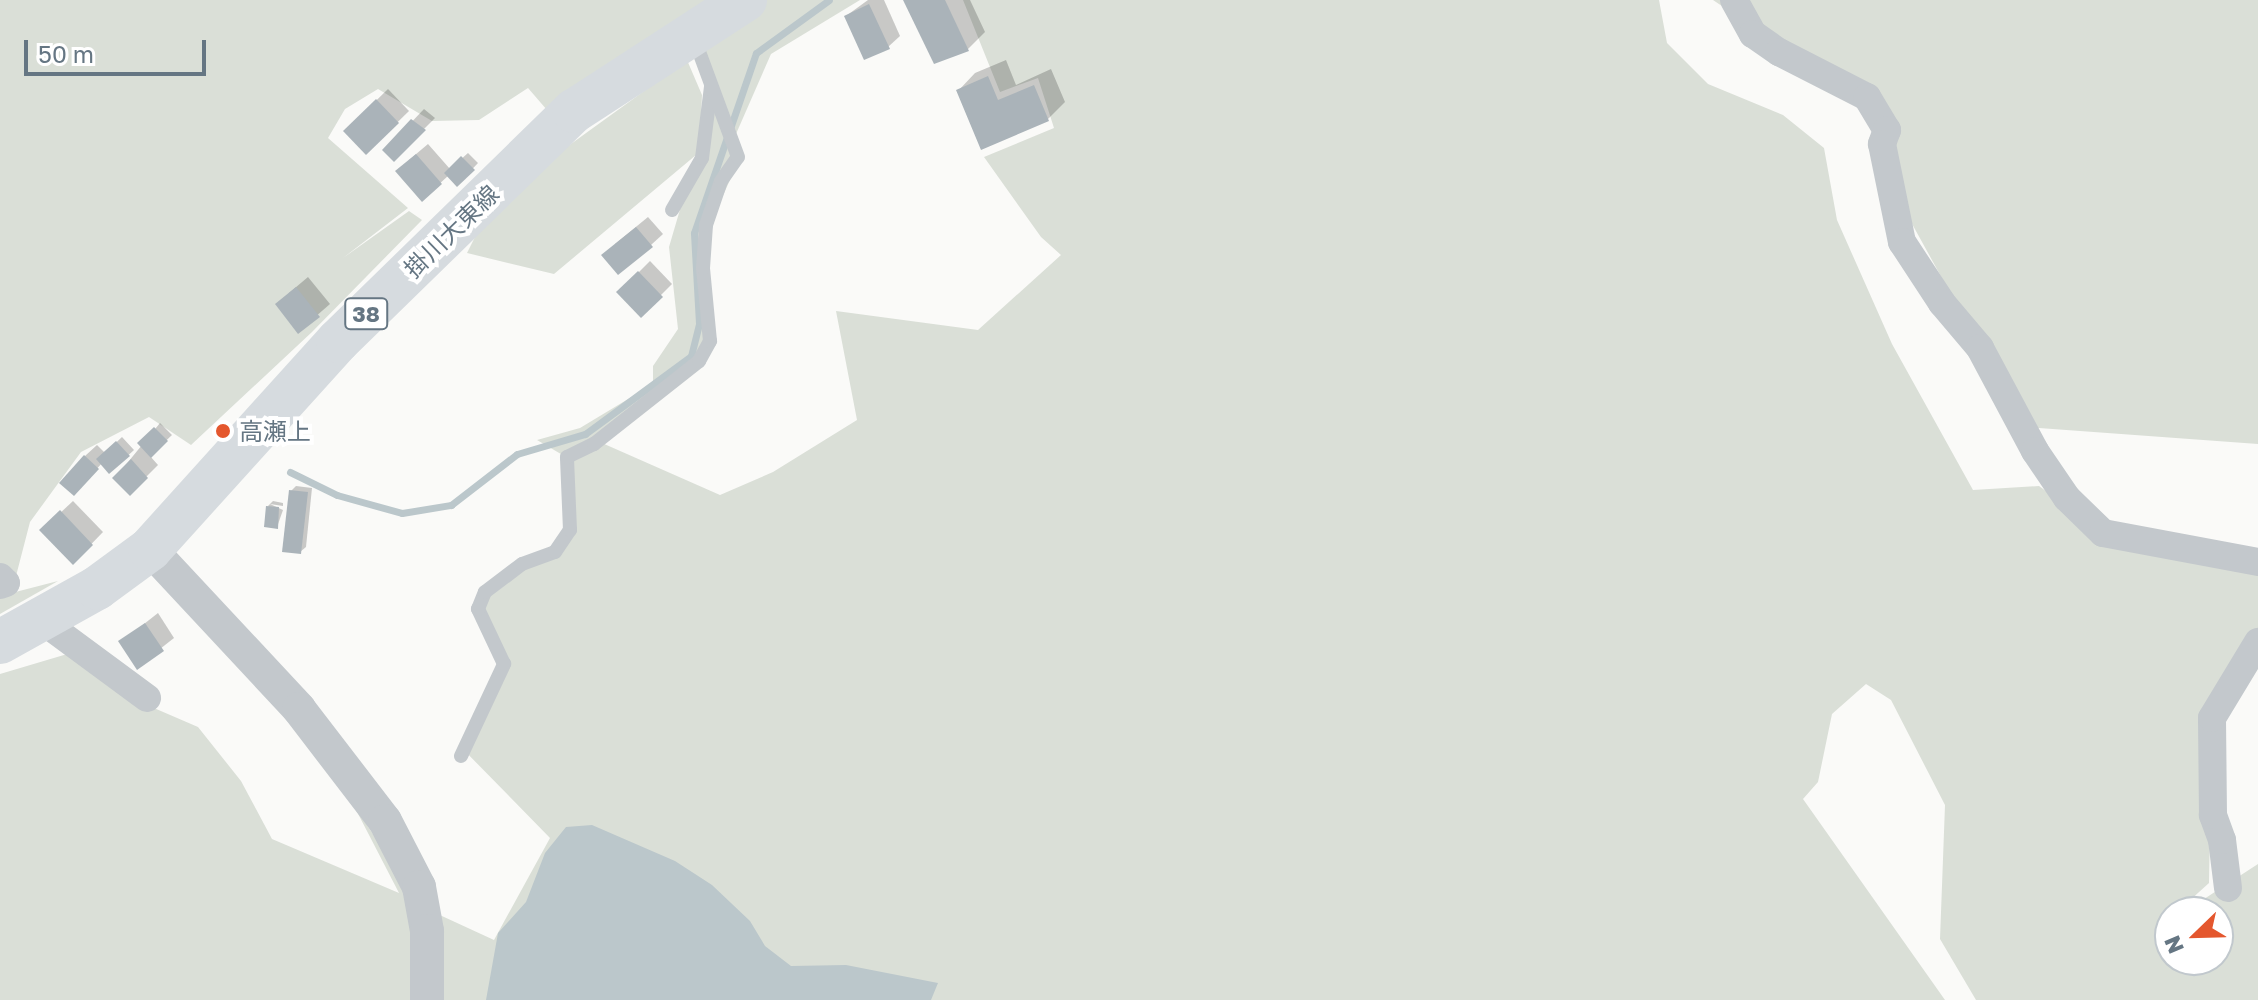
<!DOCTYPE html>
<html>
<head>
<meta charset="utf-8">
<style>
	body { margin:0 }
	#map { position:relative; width:2258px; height:1000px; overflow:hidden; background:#fafaf8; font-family:"Golos Text","Noto Sans JP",sans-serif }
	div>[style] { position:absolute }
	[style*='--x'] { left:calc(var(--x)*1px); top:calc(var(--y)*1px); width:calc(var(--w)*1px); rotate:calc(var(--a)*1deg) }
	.green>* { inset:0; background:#dadfd7 }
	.water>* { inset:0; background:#bbc7cb }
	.shadow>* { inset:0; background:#0003 }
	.stream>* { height:7px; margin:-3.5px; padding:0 3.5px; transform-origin:3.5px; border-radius:3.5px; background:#bbc7cb }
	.building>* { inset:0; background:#aab3b9 }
	.service>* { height:14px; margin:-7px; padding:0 7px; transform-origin:7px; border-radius:7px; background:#c3c8cc }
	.minor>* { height:28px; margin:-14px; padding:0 14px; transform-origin:14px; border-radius:14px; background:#c3c8cc }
	.tertiary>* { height:34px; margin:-17px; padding:0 17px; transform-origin:17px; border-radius:17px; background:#c3c8cc }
	.primary>* { height:44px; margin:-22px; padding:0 22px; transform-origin:22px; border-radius:22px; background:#d6dbdf }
	.dots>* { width:22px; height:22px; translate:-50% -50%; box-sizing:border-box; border:4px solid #fff; border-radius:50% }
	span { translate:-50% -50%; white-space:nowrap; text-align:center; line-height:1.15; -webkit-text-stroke:8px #fff; paint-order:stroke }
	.shield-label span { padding:2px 6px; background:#fff; border:2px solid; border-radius:6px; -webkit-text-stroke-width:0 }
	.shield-label { font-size:22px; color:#657683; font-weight:700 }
	.street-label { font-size:24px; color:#657683 }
	.poi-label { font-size:24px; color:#657683 }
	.left { translate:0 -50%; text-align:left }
	.north { position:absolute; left:2154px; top:896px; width:80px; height:80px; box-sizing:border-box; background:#fff; border:2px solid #c1c8cd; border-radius:50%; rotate:247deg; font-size:22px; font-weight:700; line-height:32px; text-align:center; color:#657683 }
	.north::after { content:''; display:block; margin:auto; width:28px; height:36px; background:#e4572e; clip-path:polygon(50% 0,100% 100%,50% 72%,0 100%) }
	.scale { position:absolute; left:24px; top:40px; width:182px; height:36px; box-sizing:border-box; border:4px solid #657683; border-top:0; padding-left:10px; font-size:24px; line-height:28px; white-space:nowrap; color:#657683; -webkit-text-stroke:6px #fff; paint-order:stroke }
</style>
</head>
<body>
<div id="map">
	<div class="green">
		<i style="clip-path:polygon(0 0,712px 0,547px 110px,528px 88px,479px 120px,432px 121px,378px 89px,345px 109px,328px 138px,408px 208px,343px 258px,409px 211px,422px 220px,312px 332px,191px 445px,149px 417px,81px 452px,30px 522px,16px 576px,0 584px)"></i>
		<i style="clip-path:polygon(760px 0,860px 0,771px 54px,736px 134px,696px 43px)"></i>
		<i style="clip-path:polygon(963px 0,1659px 0,1667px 43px,1708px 84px,1783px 115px,1824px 148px,1837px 220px,1892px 344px,1973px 490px,2039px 486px,2103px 533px,2258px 562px,2258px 640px,2212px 718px,2209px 883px,2177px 912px,2170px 912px,2161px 926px,2170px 921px,2170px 960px,2218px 960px,2218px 912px,2184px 912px,2258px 864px,2258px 1000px,1976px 1000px,1940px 939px,1945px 805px,1891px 700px,1866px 684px,1832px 714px,1818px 782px,1803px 799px,1945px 1000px,0 1000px,0 674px,74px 652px,140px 702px,198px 727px,241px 781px,272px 839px,399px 893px,353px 804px,405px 882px,405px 899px,494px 940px,550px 838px,459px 745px,504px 664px,478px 609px,485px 592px,555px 551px,570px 528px,566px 457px,537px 440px,580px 428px,653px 384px,653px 366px,678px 329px,669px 247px,696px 155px,554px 274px,467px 253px,479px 229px,528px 175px,687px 60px,702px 95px,700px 139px,711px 82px,739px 160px,706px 233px,715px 341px,602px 443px,720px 495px,773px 472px,857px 420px,836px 311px,978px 330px,1061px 255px,1041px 237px,984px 157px,1054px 128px,1038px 78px,1000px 92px)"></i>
		<i style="clip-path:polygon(1713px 0,2258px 0,2258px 444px,2024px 427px,1911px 222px,1885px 116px)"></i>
		<i style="clip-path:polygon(58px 581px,0 614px,0 596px)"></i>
	</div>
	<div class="water">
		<i style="clip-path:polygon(592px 825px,675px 861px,712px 885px,750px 921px,765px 946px,791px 966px,846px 965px,938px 983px,931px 1000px,486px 1000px,498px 933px,526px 902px,545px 853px,566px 827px)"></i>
	</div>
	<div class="shadow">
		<i style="clip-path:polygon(868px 0,884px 0,900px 36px,888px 47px,846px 16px)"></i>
		<i style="clip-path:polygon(905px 0,970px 0,985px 32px,968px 49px,935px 62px)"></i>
		<i style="clip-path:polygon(1006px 60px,1016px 85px,1051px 69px,1065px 102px,1048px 119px,958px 91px,975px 73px)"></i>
		<i style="clip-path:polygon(388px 89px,409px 111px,366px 153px,345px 131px)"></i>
		<i style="clip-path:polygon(424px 109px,435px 118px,394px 159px,385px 150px)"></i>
		<i style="clip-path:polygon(428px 144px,450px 169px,468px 153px,478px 163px,458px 184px,449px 175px,423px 199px,409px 160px)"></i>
		<i style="clip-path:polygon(648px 217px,663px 234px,651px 245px,615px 244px)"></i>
		<i style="clip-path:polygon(650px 261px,672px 284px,641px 315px,619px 292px)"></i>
		<i style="clip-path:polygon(308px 277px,330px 304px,299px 331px,289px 293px)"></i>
		<i style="clip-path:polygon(160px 423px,172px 435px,150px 456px,158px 465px,130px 493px,115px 478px)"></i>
		<i style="clip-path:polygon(122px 437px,134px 450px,110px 472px,102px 463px,85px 482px,85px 456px,97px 445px,105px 453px)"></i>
		<i style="clip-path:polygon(296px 486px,312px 488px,306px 547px,300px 552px,291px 491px)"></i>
		<i style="clip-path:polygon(73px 501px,103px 532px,73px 563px,42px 530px)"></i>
		<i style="clip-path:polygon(273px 501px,283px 503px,283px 506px,270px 504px)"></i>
		<i style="clip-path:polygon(270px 504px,283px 510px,277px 527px,268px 506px)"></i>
		<i style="clip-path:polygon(158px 613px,174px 638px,137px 667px,121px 642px)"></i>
	</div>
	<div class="stream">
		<i style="--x:290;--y:472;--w:52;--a:26.1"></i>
		<i style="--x:337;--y:495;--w:67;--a:15.5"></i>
		<i style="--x:402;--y:513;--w:50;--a:-9.3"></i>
		<i style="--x:451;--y:505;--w:83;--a:-37.7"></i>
		<i style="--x:517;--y:454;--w:71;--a:-16.4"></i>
		<i style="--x:585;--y:434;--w:132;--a:-36.3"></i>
		<i style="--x:691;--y:356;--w:34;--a:-76"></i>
		<i style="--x:699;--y:323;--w:90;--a:-93.2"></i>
		<i style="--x:694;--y:233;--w:190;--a:-71"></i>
		<i style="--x:756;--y:53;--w:90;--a:-36"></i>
	</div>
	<div class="building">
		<i style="clip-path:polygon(903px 0,945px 0,969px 51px,934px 64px)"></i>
		<i style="clip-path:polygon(869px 4px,890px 49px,864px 60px,844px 16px)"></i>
		<i style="clip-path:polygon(988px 76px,998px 100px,1034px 85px,1049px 121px,981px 150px,956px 90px)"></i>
		<i style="clip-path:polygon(376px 99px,399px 123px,366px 155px,343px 131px)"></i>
		<i style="clip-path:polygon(411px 119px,426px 130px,394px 162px,382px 150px)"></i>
		<i style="clip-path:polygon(416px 154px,442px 184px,422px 202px,395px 171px)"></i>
		<i style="clip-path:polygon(461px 156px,475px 170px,457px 187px,444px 173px)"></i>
		<i style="clip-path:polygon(636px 227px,653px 247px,618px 275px,601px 255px)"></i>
		<i style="clip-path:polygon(638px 271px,663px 297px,641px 318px,616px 292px)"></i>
		<i style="clip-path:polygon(296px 287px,320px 317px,298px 334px,275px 304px)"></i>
		<i style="clip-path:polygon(154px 427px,168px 441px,151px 458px,137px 443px)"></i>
		<i style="clip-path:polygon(116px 441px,130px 456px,109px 474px,96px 459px)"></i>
		<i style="clip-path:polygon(84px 455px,99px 469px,74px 496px,59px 483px)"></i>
		<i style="clip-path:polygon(131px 459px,148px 478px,130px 496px,112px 478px)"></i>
		<i style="clip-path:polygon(289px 490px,308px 492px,301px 554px,282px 552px)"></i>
		<i style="clip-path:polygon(266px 506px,279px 507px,278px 529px,264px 527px)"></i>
		<i style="clip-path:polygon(60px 510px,93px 545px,73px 565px,39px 530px)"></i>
		<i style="clip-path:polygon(145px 623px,164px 651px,137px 670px,118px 641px)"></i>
	</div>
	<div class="service">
		<i style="--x:672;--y:210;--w:60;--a:-60"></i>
		<i style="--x:702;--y:158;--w:72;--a:-82.8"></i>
		<i style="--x:461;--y:756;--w:102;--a:-64.9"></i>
		<i style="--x:504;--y:664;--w:61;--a:-115.3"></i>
		<i style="--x:478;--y:609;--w:18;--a:-68"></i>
		<i style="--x:485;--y:592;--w:46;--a:-37.1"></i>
		<i style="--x:522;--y:564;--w:35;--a:-20"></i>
		<i style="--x:555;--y:552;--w:27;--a:-56"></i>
		<i style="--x:570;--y:530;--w:73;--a:-92.4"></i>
		<i style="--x:567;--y:457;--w:30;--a:-26"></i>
		<i style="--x:594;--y:444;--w:134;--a:-38.3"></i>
		<i style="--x:699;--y:361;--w:23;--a:-61"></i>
		<i style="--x:710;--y:341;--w:73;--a:-95.5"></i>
		<i style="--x:703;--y:268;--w:43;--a:-86"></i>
		<i style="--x:706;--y:225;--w:46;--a:-71.2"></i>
		<i style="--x:721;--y:181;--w:29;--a:-55"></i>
		<i style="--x:738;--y:157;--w:127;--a:-110.3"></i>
	</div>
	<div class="minor">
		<i style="--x:1734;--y:0;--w:39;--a:61"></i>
		<i style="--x:1753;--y:34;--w:32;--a:35"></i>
		<i style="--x:1779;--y:52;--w:99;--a:27.1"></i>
		<i style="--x:1867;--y:97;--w:39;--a:59"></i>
		<i style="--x:1887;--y:130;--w:15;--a:110"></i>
		<i style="--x:1882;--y:144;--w:100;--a:78.5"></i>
		<i style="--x:1902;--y:242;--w:73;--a:56.7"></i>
		<i style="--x:1942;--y:303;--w:59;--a:49.8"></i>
		<i style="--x:1980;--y:348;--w:117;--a:61.9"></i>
		<i style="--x:2035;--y:451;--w:57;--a:55.8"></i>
		<i style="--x:2067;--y:498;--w:50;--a:44.2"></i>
		<i style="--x:2103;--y:533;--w:158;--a:10.6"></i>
		<i style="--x:0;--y:577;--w:8;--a:45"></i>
		<i style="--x:6;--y:583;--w:6;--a:162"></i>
		<i style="--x:40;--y:619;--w:133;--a:36.4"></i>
		<i style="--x:2228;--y:888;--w:48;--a:-97.1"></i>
		<i style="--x:2222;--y:840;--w:27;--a:-110"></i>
		<i style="--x:2213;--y:815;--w:97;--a:-90.6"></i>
		<i style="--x:2212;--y:718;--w:89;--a:-58.8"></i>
	</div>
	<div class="tertiary">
		<i style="--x:150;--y:549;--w:219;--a:47"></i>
		<i style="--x:299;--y:709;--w:141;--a:52.5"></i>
		<i style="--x:385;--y:821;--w:74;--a:62.7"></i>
		<i style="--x:419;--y:887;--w:45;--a:79.7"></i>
		<i style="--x:427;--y:931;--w:69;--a:90"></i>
	</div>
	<div class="primary">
		<i style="--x:0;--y:642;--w:111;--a:-29.1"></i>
		<i style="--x:97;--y:588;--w:66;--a:-36.3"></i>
		<i style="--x:150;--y:549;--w:280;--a:-47.9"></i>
		<i style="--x:338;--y:341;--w:330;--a:-44.3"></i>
		<i style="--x:574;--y:111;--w:204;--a:-33"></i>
	</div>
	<div class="dots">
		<i style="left:223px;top:431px;background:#e4572e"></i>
	</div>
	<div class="shield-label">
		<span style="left:366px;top:314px">38</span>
	</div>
	<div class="street-label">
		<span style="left:451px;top:231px;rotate:-44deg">掛川大東線</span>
	</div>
	<div class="poi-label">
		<span class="left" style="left:239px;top:431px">高瀬上</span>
	</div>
	<div class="north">N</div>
	<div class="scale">50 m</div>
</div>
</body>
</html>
